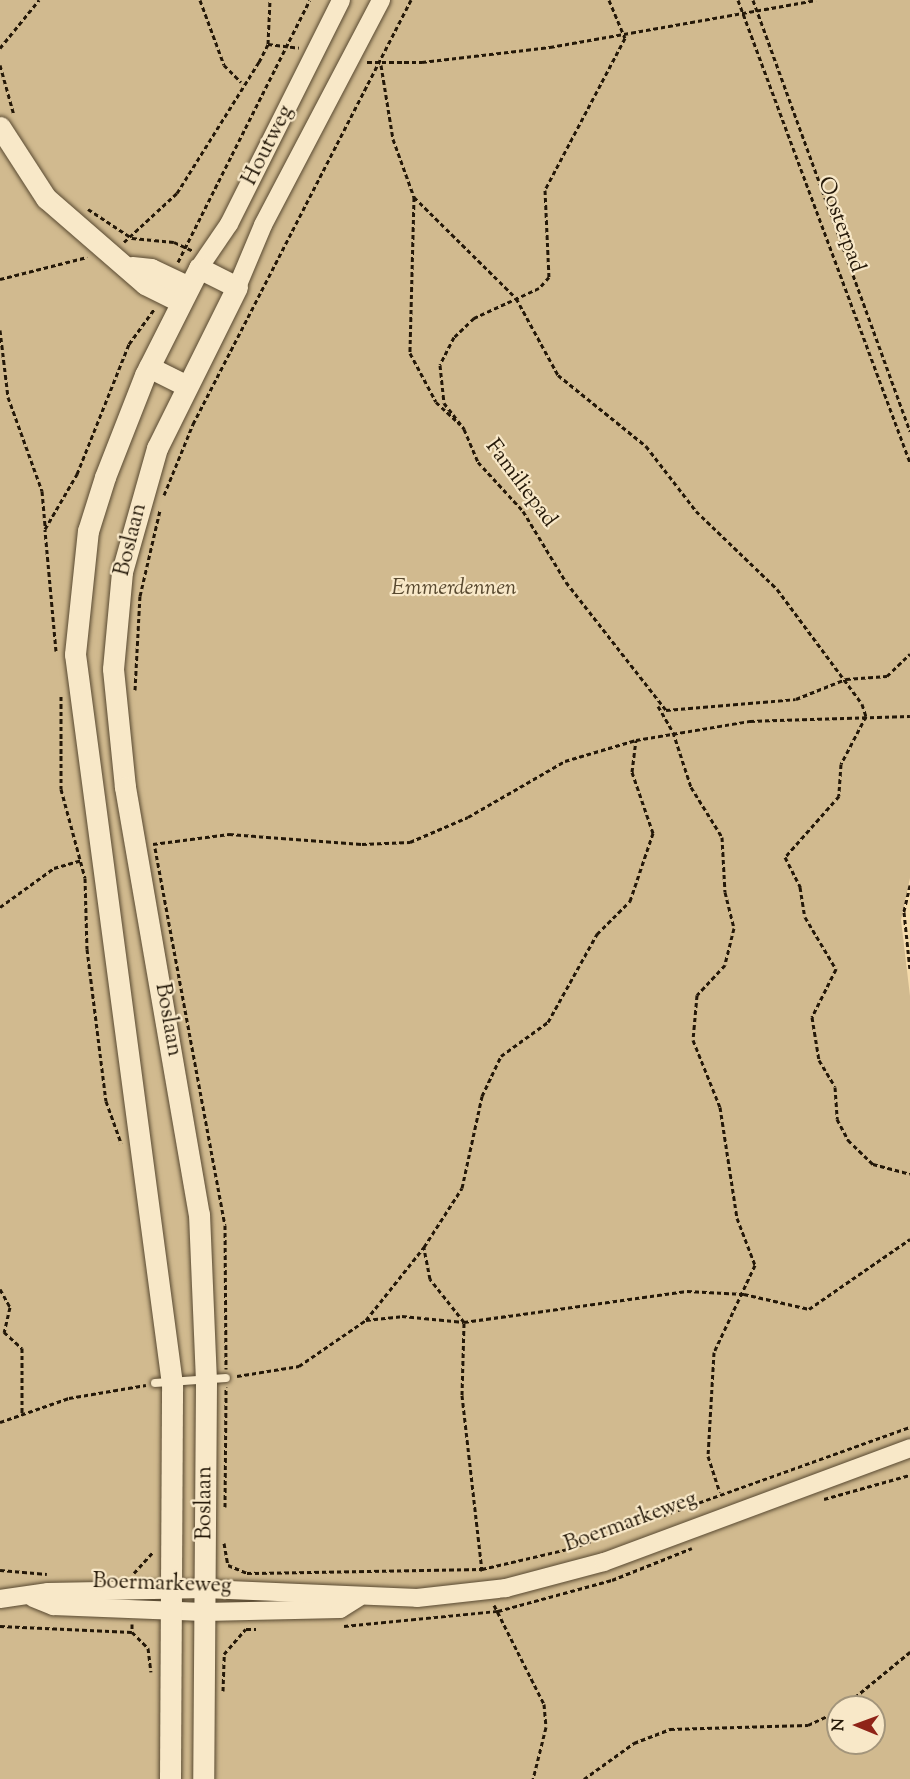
<!DOCTYPE html>
<html>
<head>
<meta charset="utf-8">
<style>
	body { margin:0 }
	#map { position:relative; width:910px; height:1779px; overflow:hidden; background:#f5dbab; font-family:"Sorts Mill Goudy",serif }
	div>[style] { position:absolute }
	[style*='--x'] { left:calc(var(--x)*1px); top:calc(var(--y)*1px); width:calc(var(--w)*1px); rotate:calc(var(--a)*1deg) }
	.green>* { inset:0; background:#d1ba8f }
	.path>* { height:3px; margin-top:-1.5px; transform-origin:0; background:repeating-linear-gradient(90deg,#241808 0 4.5px,transparent 0 7.5px) }
	.roads { filter:drop-shadow(0 0 2px #584931) drop-shadow(0 0 2px #584931) }
	.service>* { height:8px; margin:-4px; padding:0 4px; transform-origin:4px; border-radius:4px; background:#f8e8c8 }
	.tertiary>* { height:18px; margin:-9px; padding:0 9px; transform-origin:9px; border-radius:9px; background:#f8e8c8 }
	.secondary>* { height:21px; margin:-10.5px; padding:0 10.5px; transform-origin:10.5px; border-radius:10.5px; background:#f8e8c8 }
	span { translate:-50% -50%; white-space:nowrap; text-align:center; line-height:1.15; -webkit-text-stroke:4.5px #f8e8c8; paint-order:stroke }
	.street-label { font-size:22px; color:#241808 }
	.park-label { font-size:22px; color:#584930; font-style:italic }
	.north { position:absolute; left:826px; top:1695px; width:60px; height:60px; box-sizing:border-box; background:#f8e8c8; border:2px solid #a3957b; border-radius:50%; rotate:271deg; font-size:16px; font-weight:700; line-height:24px; text-align:center; color:#241808 }
	.north::after { content:''; display:block; margin:auto; width:21px; height:27px; background:#8f2418; clip-path:polygon(50% 0,100% 100%,50% 72%,0 100%) }
</style>
</head>
<body>
<div id="map">
	<div class="green">
		<i style="clip-path:polygon(evenodd,0 0,910px 0,910px 878px,901px 920px,910px 996px,910px 1779px,0 1779px,0 0,838px 1707px,874px 1707px,874px 1743px,838px 1743px,838px 1707px)"></i>
	</div>
	<div class="path">
		<i style="--x:200;--y:0;--w:69;--a:69.7"></i>
		<i style="--x:224;--y:65;--w:24;--a:45"></i>
		<i style="--x:609;--y:0;--w:41;--a:67.2"></i>
		<i style="--x:625;--y:38;--w:172;--a:117.8"></i>
		<i style="--x:545;--y:190;--w:87;--a:87.4"></i>
		<i style="--x:549;--y:277;--w:15;--a:132"></i>
		<i style="--x:539;--y:288;--w:72;--a:155.2"></i>
		<i style="--x:474;--y:318;--w:28;--a:136"></i>
		<i style="--x:454;--y:337;--w:31;--a:117"></i>
		<i style="--x:440;--y:365;--w:38;--a:84"></i>
		<i style="--x:444;--y:403;--w:33;--a:52"></i>
		<i style="--x:464;--y:429;--w:36;--a:67"></i>
		<i style="--x:478;--y:462;--w:67;--a:47.4"></i>
		<i style="--x:523;--y:511;--w:83;--a:58.8"></i>
		<i style="--x:566;--y:582;--w:162;--a:52"></i>
		<i style="--x:666;--y:710;--w:130;--a:-4.8"></i>
		<i style="--x:796;--y:699;--w:54;--a:-21.8"></i>
		<i style="--x:846;--y:679;--w:41;--a:-4.2"></i>
		<i style="--x:887;--y:676;--w:32;--a:-44"></i>
		<i style="--x:738;--y:0;--w:493;--a:69.6"></i>
		<i style="--x:753;--y:0;--w:459;--a:70"></i>
		<i style="--x:268;--y:44;--w:31;--a:7"></i>
		<i style="--x:0;--y:48;--w:62;--a:-50.9"></i>
		<i style="--x:367;--y:62;--w:55;--a:0"></i>
		<i style="--x:422;--y:62;--w:129;--a:-6.7"></i>
		<i style="--x:550;--y:47;--w:270;--a:-10"></i>
		<i style="--x:0;--y:65;--w:52;--a:74.4"></i>
		<i style="--x:381;--y:65;--w:75;--a:80.8"></i>
		<i style="--x:393;--y:139;--w:62;--a:70.1"></i>
		<i style="--x:414;--y:197;--w:144;--a:44.7"></i>
		<i style="--x:516;--y:298;--w:88;--a:61.4"></i>
		<i style="--x:558;--y:375;--w:113;--a:38.9"></i>
		<i style="--x:646;--y:446;--w:82;--a:52.4"></i>
		<i style="--x:696;--y:511;--w:112;--a:43.9"></i>
		<i style="--x:777;--y:589;--w:143;--a:53.5"></i>
		<i style="--x:862;--y:704;--w:13;--a:72"></i>
		<i style="--x:866;--y:716;--w:54;--a:117.5"></i>
		<i style="--x:841;--y:764;--w:32;--a:94"></i>
		<i style="--x:839;--y:796;--w:81;--a:131.5"></i>
		<i style="--x:785;--y:857;--w:34;--a:63"></i>
		<i style="--x:800;--y:887;--w:30;--a:81"></i>
		<i style="--x:805;--y:917;--w:61;--a:59.2"></i>
		<i style="--x:836;--y:969;--w:54;--a:116.6"></i>
		<i style="--x:812;--y:1017;--w:44;--a:80.8"></i>
		<i style="--x:819;--y:1060;--w:31;--a:59"></i>
		<i style="--x:835;--y:1087;--w:32;--a:86"></i>
		<i style="--x:837;--y:1119;--w:24;--a:62"></i>
		<i style="--x:848;--y:1140;--w:35;--a:44"></i>
		<i style="--x:873;--y:1164;--w:38;--a:15"></i>
		<i style="--x:414;--y:197;--w:156;--a:91.5"></i>
		<i style="--x:410;--y:353;--w:55;--a:62"></i>
		<i style="--x:436;--y:402;--w:33;--a:43"></i>
		<i style="--x:88;--y:209;--w:53;--a:33.4"></i>
		<i style="--x:132;--y:238;--w:42;--a:5.4"></i>
		<i style="--x:174;--y:242;--w:21;--a:25"></i>
		<i style="--x:124;--y:242;--w:72;--a:-42.8"></i>
		<i style="--x:177;--y:193;--w:155;--a:-58"></i>
		<i style="--x:259;--y:62;--w:20;--a:-63"></i>
		<i style="--x:268;--y:44;--w:44;--a:-87.4"></i>
		<i style="--x:178;--y:262;--w:293;--a:-63.3"></i>
		<i style="--x:0;--y:279;--w:90;--a:-14.2"></i>
		<i style="--x:0;--y:330;--w:67;--a:83.2"></i>
		<i style="--x:8;--y:397;--w:100;--a:70.1"></i>
		<i style="--x:42;--y:491;--w:37;--a:85"></i>
		<i style="--x:164;--y:495;--w:77;--a:-67.8"></i>
		<i style="--x:193;--y:424;--w:477;--a:-62.8"></i>
		<i style="--x:56;--y:651;--w:122;--a:-95.2"></i>
		<i style="--x:45;--y:529;--w:64;--a:-59.8"></i>
		<i style="--x:77;--y:474;--w:140;--a:-68.2"></i>
		<i style="--x:129;--y:344;--w:44;--a:-54.2"></i>
		<i style="--x:135;--y:690;--w:94;--a:-87"></i>
		<i style="--x:140;--y:596;--w:88;--a:-76.9"></i>
		<i style="--x:61;--y:696;--w:93;--a:90"></i>
		<i style="--x:61;--y:789;--w:92;--a:74.9"></i>
		<i style="--x:85;--y:878;--w:71;--a:88.4"></i>
		<i style="--x:87;--y:949;--w:153;--a:82.9"></i>
		<i style="--x:106;--y:1101;--w:45;--a:70.3"></i>
		<i style="--x:658;--y:706;--w:30;--a:60"></i>
		<i style="--x:673;--y:732;--w:58;--a:71.9"></i>
		<i style="--x:691;--y:787;--w:59;--a:58.2"></i>
		<i style="--x:722;--y:837;--w:55;--a:86.9"></i>
		<i style="--x:725;--y:892;--w:37;--a:76"></i>
		<i style="--x:734;--y:928;--w:38;--a:104"></i>
		<i style="--x:725;--y:965;--w:41;--a:133"></i>
		<i style="--x:697;--y:995;--w:45;--a:95.1"></i>
		<i style="--x:693;--y:1040;--w:72;--a:68.1"></i>
		<i style="--x:720;--y:1107;--w:112;--a:81.3"></i>
		<i style="--x:737;--y:1218;--w:50;--a:69"></i>
		<i style="--x:755;--y:1265;--w:96;--a:115.2"></i>
		<i style="--x:714;--y:1352;--w:104;--a:93.3"></i>
		<i style="--x:708;--y:1456;--w:38;--a:72"></i>
		<i style="--x:153;--y:844;--w:77;--a:-7.5"></i>
		<i style="--x:229;--y:834;--w:133;--a:4.3"></i>
		<i style="--x:362;--y:844;--w:48;--a:-2.4"></i>
		<i style="--x:410;--y:842;--w:63;--a:-23.3"></i>
		<i style="--x:468;--y:817;--w:112;--a:-30"></i>
		<i style="--x:565;--y:761;--w:74;--a:-16.5"></i>
		<i style="--x:636;--y:740;--w:116;--a:-9.5"></i>
		<i style="--x:750;--y:721;--w:160;--a:-1.8"></i>
		<i style="--x:155;--y:848;--w:383;--a:79.5"></i>
		<i style="--x:225;--y:1225;--w:144;--a:89.6"></i>
		<i style="--x:910;--y:885;--w:28;--a:103"></i>
		<i style="--x:904;--y:912;--w:58;--a:84.1"></i>
		<i style="--x:0;--y:907;--w:67;--a:-35.8"></i>
		<i style="--x:54;--y:868;--w:29;--a:-16"></i>
		<i style="--x:0;--y:1289;--w:21;--a:61"></i>
		<i style="--x:10;--y:1307;--w:26;--a:103"></i>
		<i style="--x:4;--y:1332;--w:24;--a:42"></i>
		<i style="--x:22;--y:1348;--w:65;--a:90"></i>
		<i style="--x:366;--y:1320;--w:93;--a:-51.5"></i>
		<i style="--x:237;--y:1376;--w:63;--a:-9.2"></i>
		<i style="--x:299;--y:1366;--w:81;--a:-34.5"></i>
		<i style="--x:366;--y:1320;--w:36;--a:-6"></i>
		<i style="--x:402;--y:1316;--w:62;--a:5.5"></i>
		<i style="--x:464;--y:1322;--w:225;--a:-7.9"></i>
		<i style="--x:687;--y:1291;--w:57;--a:3"></i>
		<i style="--x:744;--y:1294;--w:67;--a:13"></i>
		<i style="--x:809;--y:1309;--w:123;--a:-34.7"></i>
		<i style="--x:0;--y:1422;--w:73;--a:-19.2"></i>
		<i style="--x:69;--y:1398;--w:78;--a:-9.6"></i>
		<i style="--x:824;--y:1499;--w:89;--a:-15.6"></i>
		<i style="--x:225;--y:1507;--w:120;--a:-89.5"></i>
		<i style="--x:224;--y:1543;--w:22;--a:80"></i>
		<i style="--x:228;--y:1565;--w:21;--a:23"></i>
		<i style="--x:247;--y:1573;--w:235;--a:-1"></i>
		<i style="--x:482;--y:1569;--w:92;--a:-13.1"></i>
		<i style="--x:572;--y:1548;--w:359;--a:-19.7"></i>
		<i style="--x:0;--y:1570;--w:47;--a:4.9"></i>
		<i style="--x:482;--y:1571;--w:177;--a:-96.5"></i>
		<i style="--x:462;--y:1395;--w:73;--a:-88.4"></i>
		<i style="--x:464;--y:1322;--w:55;--a:-128.3"></i>
		<i style="--x:430;--y:1279;--w:33;--a:-101"></i>
		<i style="--x:424;--y:1247;--w:70;--a:-57.2"></i>
		<i style="--x:462;--y:1188;--w:94;--a:-77.7"></i>
		<i style="--x:482;--y:1096;--w:44;--a:-64.6"></i>
		<i style="--x:501;--y:1056;--w:58;--a:-35.9"></i>
		<i style="--x:548;--y:1022;--w:101;--a:-60.9"></i>
		<i style="--x:597;--y:934;--w:47;--a:-45"></i>
		<i style="--x:630;--y:901;--w:72;--a:-71.3"></i>
		<i style="--x:653;--y:833;--w:65;--a:-109"></i>
		<i style="--x:632;--y:772;--w:32;--a:-83"></i>
		<i style="--x:134;--y:1573;--w:28;--a:-48"></i>
		<i style="--x:494;--y:1605;--w:111;--a:63.2"></i>
		<i style="--x:544;--y:1704;--w:23;--a:85"></i>
		<i style="--x:546;--y:1727;--w:54;--a:104"></i>
		<i style="--x:132;--y:1624;--w:8;--a:90"></i>
		<i style="--x:132;--y:1632;--w:23;--a:45"></i>
		<i style="--x:148;--y:1648;--w:24;--a:83"></i>
		<i style="--x:0;--y:1626;--w:132;--a:2.6"></i>
		<i style="--x:344;--y:1626;--w:155;--a:-5.6"></i>
		<i style="--x:498;--y:1611;--w:118;--a:-15.2"></i>
		<i style="--x:612;--y:1580;--w:86;--a:-21.8"></i>
		<i style="--x:246;--y:1629;--w:10;--a:0"></i>
		<i style="--x:223;--y:1691;--w:37;--a:-88"></i>
		<i style="--x:224;--y:1654;--w:33;--a:-49"></i>
		<i style="--x:843;--y:1707;--w:87;--a:-39.4"></i>
		<i style="--x:584;--y:1779;--w:62;--a:-35.8"></i>
		<i style="--x:634;--y:1743;--w:39;--a:-21"></i>
		<i style="--x:670;--y:1729;--w:138;--a:-1.7"></i>
		<i style="--x:808;--y:1725;--w:33;--a:-25"></i>
	</div>
	<div class="roads">
		<div class="service">
			<i style="--x:155;--y:1383;--w:71;--a:-4"></i>
		</div>
		<div class="tertiary">
			<i style="--x:199;--y:268;--w:53;--a:-55.7"></i>
			<i style="--x:229;--y:224;--w:250;--a:-63.4"></i>
			<i style="--x:237;--y:287;--w:67;--a:-67.2"></i>
			<i style="--x:263;--y:225;--w:254;--a:-62.3"></i>
			<i style="--x:33;--y:1598;--w:22;--a:22"></i>
			<i style="--x:53;--y:1606;--w:151;--a:2.3"></i>
			<i style="--x:204;--y:1612;--w:136;--a:-1.3"></i>
			<i style="--x:340;--y:1609;--w:22;--a:-32"></i>
			<i style="--x:0;--y:1599;--w:49;--a:-8.3"></i>
			<i style="--x:48;--y:1592;--w:157;--a:-1.1"></i>
			<i style="--x:205;--y:1589;--w:212;--a:2.4"></i>
			<i style="--x:417;--y:1598;--w:90;--a:-6.4"></i>
			<i style="--x:506;--y:1588;--w:101;--a:-14.9"></i>
			<i style="--x:604;--y:1562;--w:327;--a:-20.4"></i>
		</div>
		<div class="secondary">
			<i style="--x:0;--y:127;--w:85;--a:57.1"></i>
			<i style="--x:46;--y:198;--w:131;--a:41"></i>
			<i style="--x:145;--y:284;--w:40;--a:26.6"></i>
			<i style="--x:132;--y:267;--w:19;--a:6"></i>
			<i style="--x:151;--y:269;--w:42;--a:25.3"></i>
			<i style="--x:149;--y:367;--w:42;--a:26.6"></i>
			<i style="--x:170;--y:1779;--w:395;--a:-89.7"></i>
			<i style="--x:172;--y:1384;--w:736;--a:-97.57"></i>
			<i style="--x:75;--y:654;--w:124;--a:-84"></i>
			<i style="--x:88;--y:531;--w:57;--a:-72.5"></i>
			<i style="--x:105;--y:477;--w:110;--a:-68.6"></i>
			<i style="--x:145;--y:375;--w:120;--a:-63.2"></i>
			<i style="--x:199;--y:268;--w:42;--a:26.6"></i>
			<i style="--x:237;--y:287;--w:180;--a:116.4"></i>
			<i style="--x:157;--y:448;--w:129;--a:105.8"></i>
			<i style="--x:122;--y:572;--w:97;--a:95.3"></i>
			<i style="--x:113;--y:669;--w:119;--a:84.2"></i>
			<i style="--x:125;--y:787;--w:433;--a:80.2"></i>
			<i style="--x:199;--y:1214;--w:168;--a:87.6"></i>
			<i style="--x:206;--y:1382;--w:397;--a:90.4"></i>
		</div>
	</div>
	<div class="street-label">
		<span style="left:269px;top:146px;rotate:-63deg">Houtweg</span>
		<span style="left:840px;top:225px;rotate:70deg">Oosterpad</span>
		<span style="left:520px;top:484px;rotate:53deg">Familiepad</span>
		<span style="left:132px;top:540px;rotate:-76deg">Boslaan</span>
		<span style="left:167px;top:1020px;rotate:80deg">Boslaan</span>
		<span style="left:206px;top:1503px;rotate:-90deg">Boslaan</span>
		<span style="left:631px;top:1523px;rotate:-20deg">Boermarkeweg</span>
		<span style="left:162px;top:1585px;rotate:2deg">Boermarkeweg</span>
	</div>
	<div class="park-label">
		<span style="left:454px;top:590px">Emmerdennen</span>
	</div>
	<div class="north">N</div>
</div>
</body>
</html>
